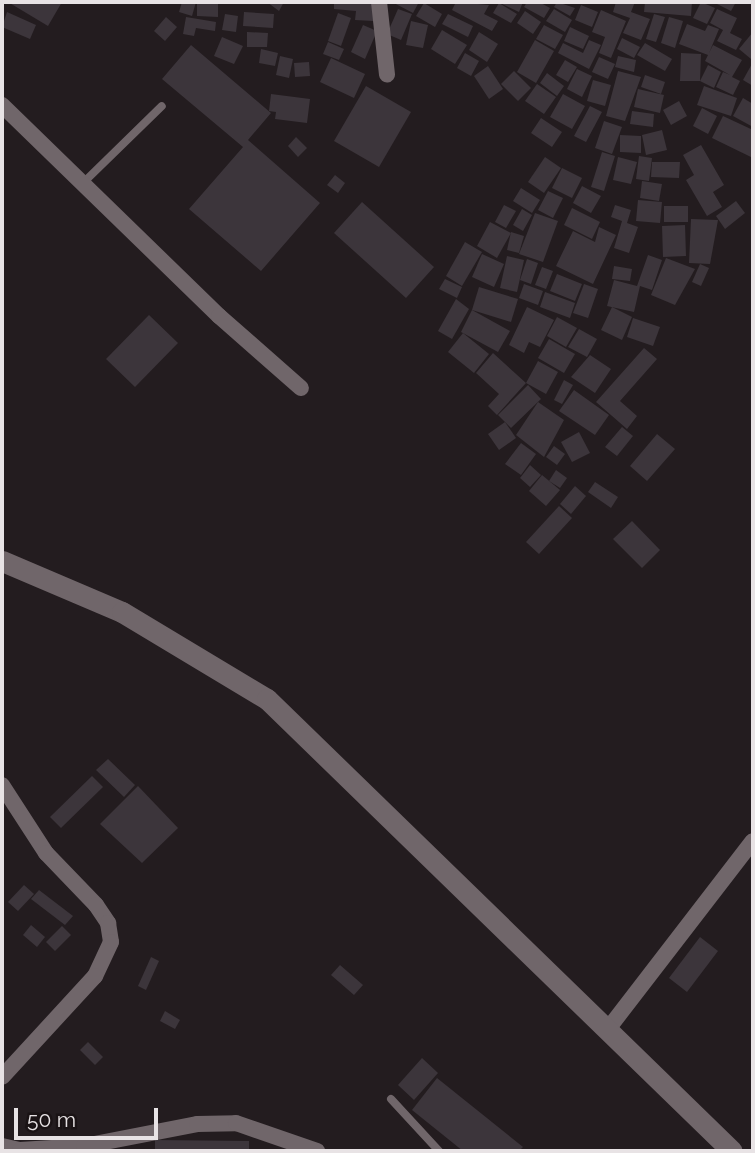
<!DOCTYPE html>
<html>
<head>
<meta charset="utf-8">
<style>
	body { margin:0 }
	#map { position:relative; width:755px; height:1153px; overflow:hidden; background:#231c1f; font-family:Raleway,sans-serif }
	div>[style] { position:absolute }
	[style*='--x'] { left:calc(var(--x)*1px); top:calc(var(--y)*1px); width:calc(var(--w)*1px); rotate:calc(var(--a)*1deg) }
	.building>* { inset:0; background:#3c353b }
	.lane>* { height:8px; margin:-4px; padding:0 4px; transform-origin:4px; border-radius:4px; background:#70666a }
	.street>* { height:16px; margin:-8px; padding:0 8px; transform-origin:8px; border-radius:8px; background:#70666a }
	.secondary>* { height:21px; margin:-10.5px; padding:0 10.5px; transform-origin:10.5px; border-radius:10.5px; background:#70666a }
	span { translate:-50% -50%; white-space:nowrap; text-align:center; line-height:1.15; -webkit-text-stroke:7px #1a1315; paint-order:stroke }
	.frame { position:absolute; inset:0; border:4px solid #e8e3e5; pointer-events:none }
	.scale { position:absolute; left:14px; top:1108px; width:144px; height:32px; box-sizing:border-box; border:4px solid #e8e3e5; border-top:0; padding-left:9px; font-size:21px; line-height:24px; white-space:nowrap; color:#e8e3e5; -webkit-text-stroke:5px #1a1315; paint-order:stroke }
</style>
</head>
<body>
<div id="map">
	<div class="building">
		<i style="clip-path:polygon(8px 2px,62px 2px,48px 26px)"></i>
		<i style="clip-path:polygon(182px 2px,196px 2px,192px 16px,179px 12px)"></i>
		<i style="clip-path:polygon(197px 2px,218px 2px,218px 17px,197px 16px)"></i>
		<i style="clip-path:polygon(267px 2px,284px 2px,279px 11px)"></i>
		<i style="clip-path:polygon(334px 2px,374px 2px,373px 21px,355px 20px,356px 11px,334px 9px)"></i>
		<i style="clip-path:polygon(392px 2px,419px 2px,413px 13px)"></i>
		<i style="clip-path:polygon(456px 2px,489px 5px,484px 14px,498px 21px,492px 31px,452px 10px)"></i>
		<i style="clip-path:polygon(498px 2px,523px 2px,519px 12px)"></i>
		<i style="clip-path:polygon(527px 2px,539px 2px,550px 8px,544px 18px,524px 7px)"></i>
		<i style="clip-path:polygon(557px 2px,575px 8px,570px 16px,554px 7px)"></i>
		<i style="clip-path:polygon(616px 2px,635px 2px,631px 12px,650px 19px,641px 40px,623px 33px,630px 18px,613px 12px)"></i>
		<i style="clip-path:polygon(645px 2px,692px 2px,691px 16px,644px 12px)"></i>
		<i style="clip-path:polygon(701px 2px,715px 8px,707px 24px,693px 18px)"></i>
		<i style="clip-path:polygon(713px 2px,736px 2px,731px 11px)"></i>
		<i style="clip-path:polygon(424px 3px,442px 14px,435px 27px,416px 16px)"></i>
		<i style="clip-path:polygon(499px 3px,517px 14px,511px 23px,493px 13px)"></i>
		<i style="clip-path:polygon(581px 5px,598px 12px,592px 27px,575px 20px)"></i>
		<i style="clip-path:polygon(398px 9px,412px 14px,401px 40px,387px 34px)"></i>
		<i style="clip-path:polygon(554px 9px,572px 20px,565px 32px,546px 21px)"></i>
		<i style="clip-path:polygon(717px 9px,737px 18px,730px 33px,742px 39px,736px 50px,717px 41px,723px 30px,710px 23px)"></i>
		<i style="clip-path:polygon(601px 10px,626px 21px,611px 58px,599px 53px,605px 37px,592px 32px)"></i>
		<i style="clip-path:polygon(525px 11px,541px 22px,533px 34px,517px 23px)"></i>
		<i style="clip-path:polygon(7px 12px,36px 25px,30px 39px,2px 27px)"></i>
		<i style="clip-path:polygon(244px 12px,274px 14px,273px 28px,243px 26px)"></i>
		<i style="clip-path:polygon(338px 13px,351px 18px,341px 46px,328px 41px)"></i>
		<i style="clip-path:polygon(225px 14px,238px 16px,236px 32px,222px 30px)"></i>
		<i style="clip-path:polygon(448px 14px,473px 26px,468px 37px,442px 24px)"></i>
		<i style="clip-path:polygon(654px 14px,665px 17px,656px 42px,646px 39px)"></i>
		<i style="clip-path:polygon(166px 17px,177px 27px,165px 41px,154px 31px)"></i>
		<i style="clip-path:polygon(186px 17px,216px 22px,215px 31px,196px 28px,194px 36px,183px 34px)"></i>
		<i style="clip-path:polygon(669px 17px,683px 21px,675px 48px,661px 43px)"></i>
		<i style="clip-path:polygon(411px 21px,428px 25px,423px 48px,406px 45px)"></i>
		<i style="clip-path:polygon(687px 24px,705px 31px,708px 25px,719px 29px,709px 53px,713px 45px,742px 60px,732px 77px,740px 81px,733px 95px,716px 87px,723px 72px,730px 75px,705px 61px,708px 55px,679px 44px)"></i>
		<i style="clip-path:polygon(363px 25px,377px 31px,365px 59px,351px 52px)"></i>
		<i style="clip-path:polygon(544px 25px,563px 35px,555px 49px,536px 39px)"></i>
		<i style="clip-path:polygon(570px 27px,589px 36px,583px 49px,564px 41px)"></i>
		<i style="clip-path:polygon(442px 30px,467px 45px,455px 64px,431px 49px)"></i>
		<i style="clip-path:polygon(247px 32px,268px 33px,267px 47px,247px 47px)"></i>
		<i style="clip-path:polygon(479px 32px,498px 44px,487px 62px,469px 50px)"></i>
		<i style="clip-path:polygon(753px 32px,753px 56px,751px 59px,739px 49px)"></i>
		<i style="clip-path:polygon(222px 37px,243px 46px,234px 64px,214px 56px)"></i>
		<i style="clip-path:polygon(622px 38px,640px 47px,634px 58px,617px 49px)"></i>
		<i style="clip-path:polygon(535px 40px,554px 51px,536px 83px,517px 72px)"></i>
		<i style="clip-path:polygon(589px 40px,601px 45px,589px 69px,558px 53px,563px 43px,583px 53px)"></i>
		<i style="clip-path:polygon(328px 42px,344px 49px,339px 60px,323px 54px)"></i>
		<i style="clip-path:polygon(645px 43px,672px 59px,665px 71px,637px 55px)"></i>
		<i style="clip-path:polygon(191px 45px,271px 113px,248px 140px,320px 203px,261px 271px,189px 209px,243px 147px,162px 79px)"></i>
		<i style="clip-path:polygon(261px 49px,278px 53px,275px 66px,259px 63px)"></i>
		<i style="clip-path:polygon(465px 53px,479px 61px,471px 76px,457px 68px)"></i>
		<i style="clip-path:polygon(681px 53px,701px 54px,700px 81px,708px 65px,721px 72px,714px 88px,700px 81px,680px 81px)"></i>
		<i style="clip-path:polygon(280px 56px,293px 59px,289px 78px,276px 75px)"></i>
		<i style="clip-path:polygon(618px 56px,636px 60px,634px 72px,615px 67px)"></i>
		<i style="clip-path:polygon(599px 57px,615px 64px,608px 79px,592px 72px)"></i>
		<i style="clip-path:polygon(331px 58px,365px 74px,354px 98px,320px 82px)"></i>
		<i style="clip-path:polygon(565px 60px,577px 67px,568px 82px,556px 75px)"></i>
		<i style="clip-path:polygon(309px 62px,310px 76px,295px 77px,294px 63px)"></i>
		<i style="clip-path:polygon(753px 62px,753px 86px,743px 80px)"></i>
		<i style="clip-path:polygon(488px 66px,503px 89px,489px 99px,474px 76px)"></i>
		<i style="clip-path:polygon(577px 69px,592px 76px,582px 97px,567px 89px)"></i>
		<i style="clip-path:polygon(514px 71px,531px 88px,518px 101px,501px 84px)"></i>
		<i style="clip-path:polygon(618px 71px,641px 77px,625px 121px,606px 116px)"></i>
		<i style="clip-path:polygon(547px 73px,564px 86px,557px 96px,540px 83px)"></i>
		<i style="clip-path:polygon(645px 75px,665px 82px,661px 94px,641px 87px)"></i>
		<i style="clip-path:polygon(593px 80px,611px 85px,605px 106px,587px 101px)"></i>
		<i style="clip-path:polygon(537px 84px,556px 97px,544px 114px,525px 101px)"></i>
		<i style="clip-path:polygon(366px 86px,411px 112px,379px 167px,334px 141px)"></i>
		<i style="clip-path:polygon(704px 86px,737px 98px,731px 116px,697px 105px)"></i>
		<i style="clip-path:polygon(638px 89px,664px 95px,660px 113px,634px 107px)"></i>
		<i style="clip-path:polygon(271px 94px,310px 99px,307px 123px,275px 119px,276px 112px,269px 111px)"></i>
		<i style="clip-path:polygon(563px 94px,585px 106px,572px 129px,550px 117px)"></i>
		<i style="clip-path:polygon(743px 98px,753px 104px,753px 127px,733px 116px)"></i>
		<i style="clip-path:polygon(679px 101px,687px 116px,671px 125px,663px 110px)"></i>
		<i style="clip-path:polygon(590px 106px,602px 112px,586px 142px,574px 136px)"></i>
		<i style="clip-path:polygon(702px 108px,717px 116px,708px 134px,693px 126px)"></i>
		<i style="clip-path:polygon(632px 111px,654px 114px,653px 127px,630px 124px)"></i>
		<i style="clip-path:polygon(723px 116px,753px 130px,753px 158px,712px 138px)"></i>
		<i style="clip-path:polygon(541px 118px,562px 132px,552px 147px,531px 133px)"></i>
		<i style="clip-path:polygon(604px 121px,622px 127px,612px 154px,595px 148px)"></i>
		<i style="clip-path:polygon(662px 130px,667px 150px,646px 155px,642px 135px)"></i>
		<i style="clip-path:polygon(620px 135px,641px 136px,641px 153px,620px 152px)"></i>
		<i style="clip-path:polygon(296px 137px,307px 148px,298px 157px,288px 146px)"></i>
		<i style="clip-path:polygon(701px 145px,724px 185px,713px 192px,722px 207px,707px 216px,686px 180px,694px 175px,683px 155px)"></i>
		<i style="clip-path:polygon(602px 152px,615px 156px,604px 191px,591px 187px)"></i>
		<i style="clip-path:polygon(639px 156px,652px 158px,649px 181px,636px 179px)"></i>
		<i style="clip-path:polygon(545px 157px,561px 168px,544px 193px,528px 182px)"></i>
		<i style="clip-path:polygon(618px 157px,637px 162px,631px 184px,613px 180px)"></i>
		<i style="clip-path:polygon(652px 162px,680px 162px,679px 178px,651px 177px)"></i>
		<i style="clip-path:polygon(562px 168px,582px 178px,572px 198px,552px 188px)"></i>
		<i style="clip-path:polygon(335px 175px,345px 183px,338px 193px,327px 185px)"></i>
		<i style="clip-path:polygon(642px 181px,662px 184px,659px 201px,640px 198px)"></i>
		<i style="clip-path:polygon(582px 186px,601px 196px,591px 213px,573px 203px)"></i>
		<i style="clip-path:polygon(521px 188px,540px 200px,532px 213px,513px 201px)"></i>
		<i style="clip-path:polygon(548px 191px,563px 198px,553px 218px,538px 210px)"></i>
		<i style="clip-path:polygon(638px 200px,662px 202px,660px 223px,636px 221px)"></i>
		<i style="clip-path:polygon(736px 201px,745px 213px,725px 229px,716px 216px)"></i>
		<i style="clip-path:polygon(362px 202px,434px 267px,406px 298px,334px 233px)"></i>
		<i style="clip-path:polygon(504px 205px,516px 211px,506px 228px,495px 222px)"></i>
		<i style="clip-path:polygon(615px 205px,631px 210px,627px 223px,638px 227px,629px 253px,614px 248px,622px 221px,611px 217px)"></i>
		<i style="clip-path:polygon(664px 206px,688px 206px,688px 222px,664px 222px)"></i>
		<i style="clip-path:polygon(572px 208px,600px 222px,592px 239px,564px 225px)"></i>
		<i style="clip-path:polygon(522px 209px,532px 215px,523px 231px,513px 225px)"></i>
		<i style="clip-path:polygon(535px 213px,558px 221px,543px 262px,519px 254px)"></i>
		<i style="clip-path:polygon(691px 219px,718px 220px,710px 264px,689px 263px)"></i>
		<i style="clip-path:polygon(490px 222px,511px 233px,497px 258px,477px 246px)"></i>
		<i style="clip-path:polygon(685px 225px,686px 256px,663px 257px,662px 226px)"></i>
		<i style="clip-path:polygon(599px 227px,616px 235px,593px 284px,556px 266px,573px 231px,595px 242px)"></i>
		<i style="clip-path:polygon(511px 232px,524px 236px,519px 253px,507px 250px)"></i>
		<i style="clip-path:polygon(465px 242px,482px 252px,462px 286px,446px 276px)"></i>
		<i style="clip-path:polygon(482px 254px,504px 264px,494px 287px,472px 277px)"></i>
		<i style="clip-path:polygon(648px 255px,662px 260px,652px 290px,640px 286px,634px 312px,607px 306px,614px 280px,637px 286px)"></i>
		<i style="clip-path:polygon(507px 256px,524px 260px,517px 292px,500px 288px)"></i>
		<i style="clip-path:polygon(666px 258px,695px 269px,675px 305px,651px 295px)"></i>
		<i style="clip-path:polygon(527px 259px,538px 263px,531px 284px,520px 280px)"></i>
		<i style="clip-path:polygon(700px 264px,709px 268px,701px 286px,692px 282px)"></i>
		<i style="clip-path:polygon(614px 266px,632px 269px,630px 281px,612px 279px)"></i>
		<i style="clip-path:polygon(542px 267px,553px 271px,546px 289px,535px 285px)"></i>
		<i style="clip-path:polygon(557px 274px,582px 284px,575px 301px,550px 291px)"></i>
		<i style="clip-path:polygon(445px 279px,462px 287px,457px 298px,439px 289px)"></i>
		<i style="clip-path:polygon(524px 284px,543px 291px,538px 305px,519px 298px)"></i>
		<i style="clip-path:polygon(584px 284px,598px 289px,588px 318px,573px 313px)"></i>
		<i style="clip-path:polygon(479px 287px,518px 299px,511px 322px,472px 310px)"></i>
		<i style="clip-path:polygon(545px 292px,575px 303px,570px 318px,540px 307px)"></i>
		<i style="clip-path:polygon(456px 299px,469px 309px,452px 339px,438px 331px)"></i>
		<i style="clip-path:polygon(527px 307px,554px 320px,540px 347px,529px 342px,524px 353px,509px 345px)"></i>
		<i style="clip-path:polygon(612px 307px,632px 317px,622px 340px,601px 330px)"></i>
		<i style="clip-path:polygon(472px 310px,510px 331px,498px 352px,461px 332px)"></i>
		<i style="clip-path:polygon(149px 315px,178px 343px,135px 387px,106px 359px)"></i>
		<i style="clip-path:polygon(557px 317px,577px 328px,566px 347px,547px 336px)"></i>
		<i style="clip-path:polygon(633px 318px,660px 327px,653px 346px,627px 337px)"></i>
		<i style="clip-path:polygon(579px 329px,597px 339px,587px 357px,568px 347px)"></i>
		<i style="clip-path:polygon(463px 333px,489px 354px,474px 373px,448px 352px)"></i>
		<i style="clip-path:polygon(549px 339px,575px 354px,564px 373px,538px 358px)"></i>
		<i style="clip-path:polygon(644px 348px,657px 359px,620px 401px,637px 416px,627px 429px,596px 402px)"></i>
		<i style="clip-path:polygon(493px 353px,526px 383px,497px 415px,488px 406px,499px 394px,476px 373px)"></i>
		<i style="clip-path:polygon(590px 355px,611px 369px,595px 393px,571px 377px)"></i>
		<i style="clip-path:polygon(538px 361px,558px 372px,546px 394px,526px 383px)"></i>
		<i style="clip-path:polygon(564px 380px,573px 385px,562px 404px,554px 400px)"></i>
		<i style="clip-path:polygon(528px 385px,541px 399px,511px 428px,498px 415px)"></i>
		<i style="clip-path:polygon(574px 390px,609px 415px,595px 435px,559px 411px)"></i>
		<i style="clip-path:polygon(538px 402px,564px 420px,544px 457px,516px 435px)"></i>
		<i style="clip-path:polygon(505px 422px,516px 438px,499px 450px,488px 434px)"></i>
		<i style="clip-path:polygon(622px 427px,633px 436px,617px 456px,605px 447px)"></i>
		<i style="clip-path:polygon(579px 432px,590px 453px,572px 462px,561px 442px)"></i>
		<i style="clip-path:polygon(657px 434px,675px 449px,647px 481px,630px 466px)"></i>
		<i style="clip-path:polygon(521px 443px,536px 454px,521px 475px,505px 464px)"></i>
		<i style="clip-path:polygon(554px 446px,565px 454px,557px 465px,546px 457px)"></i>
		<i style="clip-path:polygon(530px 465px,541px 475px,530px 487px,520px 478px)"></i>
		<i style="clip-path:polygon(556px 470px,567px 478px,560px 488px,549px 481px)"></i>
		<i style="clip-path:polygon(542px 475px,560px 490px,546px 506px,529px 491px)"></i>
		<i style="clip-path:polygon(595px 482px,618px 497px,611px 508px,588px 492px)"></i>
		<i style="clip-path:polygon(575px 486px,586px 496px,571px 514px,560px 504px)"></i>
		<i style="clip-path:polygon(559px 506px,572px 518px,539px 554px,526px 542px)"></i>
		<i style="clip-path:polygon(632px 521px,660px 550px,642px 568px,613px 539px)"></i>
		<i style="clip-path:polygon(108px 759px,135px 785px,124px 797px,96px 770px)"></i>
		<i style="clip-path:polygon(92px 776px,103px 787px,61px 828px,50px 817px)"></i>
		<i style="clip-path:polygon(138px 786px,178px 828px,142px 863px,100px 824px)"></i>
		<i style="clip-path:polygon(24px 885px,34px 894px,18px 911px,8px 902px)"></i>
		<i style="clip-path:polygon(39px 890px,73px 916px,65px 925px,31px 899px)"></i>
		<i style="clip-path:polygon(31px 925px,45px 937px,37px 947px,23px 935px)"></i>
		<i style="clip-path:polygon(62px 926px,71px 935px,55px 951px,46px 942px)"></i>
		<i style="clip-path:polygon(700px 937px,718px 951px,687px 992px,669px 978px)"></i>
		<i style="clip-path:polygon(151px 957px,159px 961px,146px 990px,138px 986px)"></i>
		<i style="clip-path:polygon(340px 965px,363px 985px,354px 995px,331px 975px)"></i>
		<i style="clip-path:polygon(165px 1011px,180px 1020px,175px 1029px,160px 1021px)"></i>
		<i style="clip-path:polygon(88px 1042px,103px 1057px,95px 1065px,80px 1050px)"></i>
		<i style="clip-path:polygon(422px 1058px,438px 1073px,414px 1100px,398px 1085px)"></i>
		<i style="clip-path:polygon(437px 1078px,523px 1147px,519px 1151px,463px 1151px,412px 1110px)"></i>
		<i style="clip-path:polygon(155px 1140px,249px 1141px,249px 1151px,155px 1151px)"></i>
	</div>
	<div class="lane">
		<i style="--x:83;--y:183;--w:110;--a:-44.3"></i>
		<i style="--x:391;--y:1099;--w:71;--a:47.3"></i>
	</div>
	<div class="street">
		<i style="--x:379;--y:2;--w:73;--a:83.7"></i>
		<i style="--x:2;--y:105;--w:303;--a:44.2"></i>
		<i style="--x:219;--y:316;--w:109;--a:41.3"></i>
		<i style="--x:2;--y:785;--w:81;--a:57.1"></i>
		<i style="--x:46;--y:853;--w:72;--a:46.1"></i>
		<i style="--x:96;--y:905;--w:22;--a:56"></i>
		<i style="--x:108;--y:923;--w:19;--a:81"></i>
		<i style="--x:111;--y:942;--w:38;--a:115"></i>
		<i style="--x:95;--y:976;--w:137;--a:132.6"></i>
		<i style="--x:608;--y:1029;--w:237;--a:-52.4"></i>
		<i style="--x:2;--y:1146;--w:18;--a:13"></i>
		<i style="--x:20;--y:1150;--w:64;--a:-3.6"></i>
		<i style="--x:84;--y:1146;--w:115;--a:-11"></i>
		<i style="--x:197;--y:1124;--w:39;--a:-1"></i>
		<i style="--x:236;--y:1123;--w:86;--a:19.1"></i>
	</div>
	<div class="secondary">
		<i style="--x:2;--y:561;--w:130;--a:23"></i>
		<i style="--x:122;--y:612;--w:169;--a:31"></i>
		<i style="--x:267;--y:699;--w:648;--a:44.19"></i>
	</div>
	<div class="frame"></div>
	<div class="scale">50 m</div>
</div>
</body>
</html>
